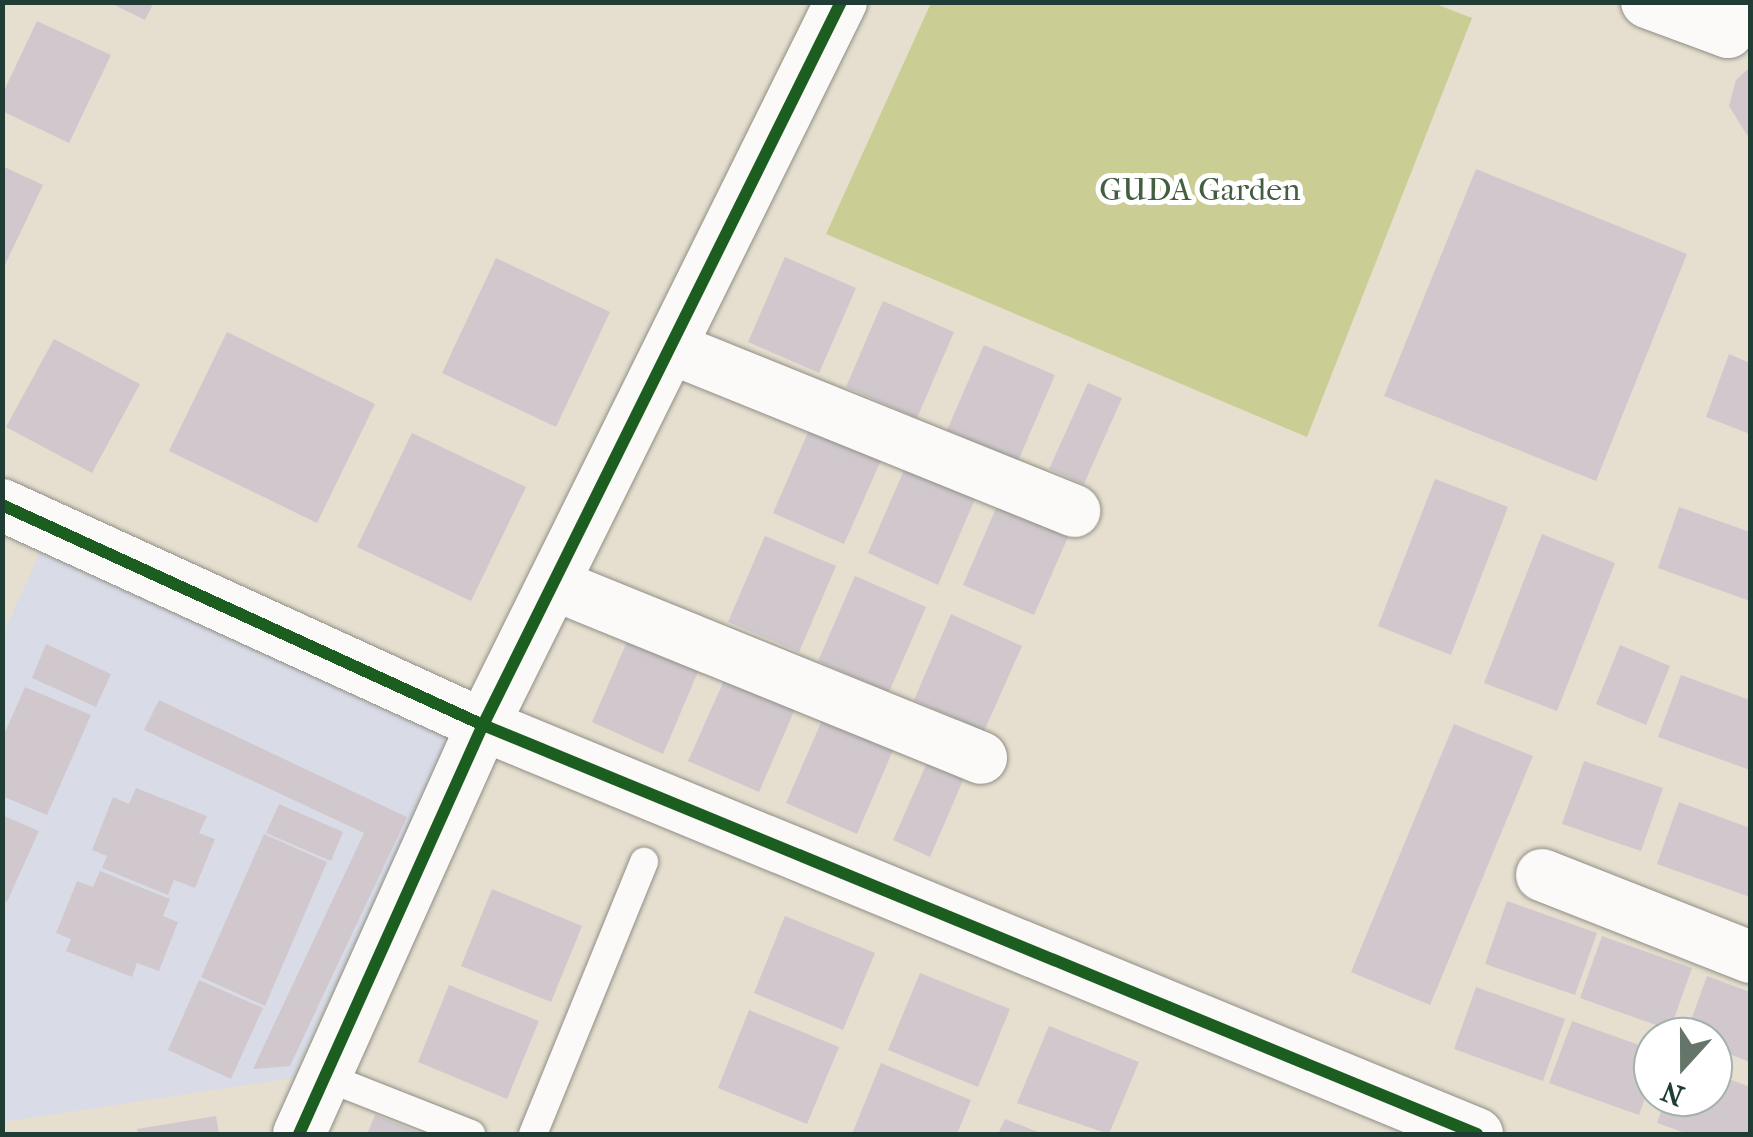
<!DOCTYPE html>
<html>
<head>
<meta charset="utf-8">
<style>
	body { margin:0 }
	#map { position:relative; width:1753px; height:1137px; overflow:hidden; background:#e6decf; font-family:"IM FELL French Canon",serif }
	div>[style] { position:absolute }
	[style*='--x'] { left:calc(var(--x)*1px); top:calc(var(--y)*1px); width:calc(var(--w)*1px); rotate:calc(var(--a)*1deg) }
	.built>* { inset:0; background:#d9dce7 }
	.green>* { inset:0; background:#cace94 }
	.building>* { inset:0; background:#d1c8ce }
	.roads { filter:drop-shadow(0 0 2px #8e8f86) drop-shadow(0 0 2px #8e8f86) }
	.service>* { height:28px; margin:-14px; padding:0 14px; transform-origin:14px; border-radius:14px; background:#fbfaf8 }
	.minor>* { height:52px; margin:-26px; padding:0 26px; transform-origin:26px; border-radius:26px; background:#fbfaf8 }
	.cycleway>* { height:12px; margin:-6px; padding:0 6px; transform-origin:6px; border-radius:6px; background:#1b5e20 }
	span { translate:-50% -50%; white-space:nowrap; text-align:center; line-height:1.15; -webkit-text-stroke:10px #fff; paint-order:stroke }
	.park-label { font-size:32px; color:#445e40 }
	.frame { position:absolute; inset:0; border:5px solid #1f3d34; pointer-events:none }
	.north { position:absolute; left:1633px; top:1017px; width:100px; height:100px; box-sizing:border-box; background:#fff; border:2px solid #a5b1ae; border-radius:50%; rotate:201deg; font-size:28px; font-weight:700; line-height:40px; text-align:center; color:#1f3d34 }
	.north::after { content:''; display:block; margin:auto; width:35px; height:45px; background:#65756a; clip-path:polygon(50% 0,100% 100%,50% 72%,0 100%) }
</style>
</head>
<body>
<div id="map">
	<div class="built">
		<i style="clip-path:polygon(44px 543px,453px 730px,293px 1078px,3px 1122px,3px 634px)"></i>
	</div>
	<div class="green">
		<i style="clip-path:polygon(1433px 3px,1472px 18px,1307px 437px,826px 234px,931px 3px)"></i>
	</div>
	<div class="building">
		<i style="clip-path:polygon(108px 2px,154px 2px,145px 20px)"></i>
		<i style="clip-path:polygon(37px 21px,111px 55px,69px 143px,2px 111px,2px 95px)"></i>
		<i style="clip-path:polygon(1750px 67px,1750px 140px,1729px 106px,1736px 80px)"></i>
		<i style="clip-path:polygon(2px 166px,43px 185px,2px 271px)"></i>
		<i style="clip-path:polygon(1476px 169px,1687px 254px,1596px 481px,1384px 396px)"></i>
		<i style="clip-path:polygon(785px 257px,856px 288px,819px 373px,748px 342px)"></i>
		<i style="clip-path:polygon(496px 258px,610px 312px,556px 427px,442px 373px)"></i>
		<i style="clip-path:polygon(883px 301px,954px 332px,917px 418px,846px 387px)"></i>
		<i style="clip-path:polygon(227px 332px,375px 404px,317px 523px,169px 451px)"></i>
		<i style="clip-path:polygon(54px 339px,140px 384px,92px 473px,6px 427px)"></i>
		<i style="clip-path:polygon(984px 345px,1055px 375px,1018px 461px,947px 430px)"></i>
		<i style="clip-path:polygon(1729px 354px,1750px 363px,1750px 434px,1706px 417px)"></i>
		<i style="clip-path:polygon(1088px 383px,1122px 398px,1084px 484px,1049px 469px)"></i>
		<i style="clip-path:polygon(810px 428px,882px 458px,844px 544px,773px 513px)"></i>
		<i style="clip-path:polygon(412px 433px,526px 487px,471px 601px,357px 547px)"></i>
		<i style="clip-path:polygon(905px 468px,975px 499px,938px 585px,868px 553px)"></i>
		<i style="clip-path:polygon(1435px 479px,1508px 507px,1451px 655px,1378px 626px)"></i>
		<i style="clip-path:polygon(1000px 499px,1071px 530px,1034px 615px,963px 585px)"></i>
		<i style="clip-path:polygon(1679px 507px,1750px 532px,1750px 601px,1658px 568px)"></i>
		<i style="clip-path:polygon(1542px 534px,1615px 563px,1557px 711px,1484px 683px)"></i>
		<i style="clip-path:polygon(765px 536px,836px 566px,799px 652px,728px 622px)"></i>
		<i style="clip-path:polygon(855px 576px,926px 607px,889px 692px,818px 661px)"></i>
		<i style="clip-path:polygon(951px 614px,1022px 646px,984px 731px,914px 700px)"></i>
		<i style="clip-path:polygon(629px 637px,700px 667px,663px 754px,592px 722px)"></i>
		<i style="clip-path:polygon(46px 644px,111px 674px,96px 707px,32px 678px)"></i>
		<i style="clip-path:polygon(1620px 645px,1670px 666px,1646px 725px,1596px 704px)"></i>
		<i style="clip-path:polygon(1681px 675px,1750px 700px,1750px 770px,1658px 737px)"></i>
		<i style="clip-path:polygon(726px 676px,796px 707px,759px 792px,688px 761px)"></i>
		<i style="clip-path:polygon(25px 687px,91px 715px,47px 815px,2px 796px,2px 739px)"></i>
		<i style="clip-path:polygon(159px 700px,407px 817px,290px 1066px,253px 1069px,364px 833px,144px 730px)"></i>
		<i style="clip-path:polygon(823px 718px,894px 748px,857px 834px,786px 803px)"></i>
		<i style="clip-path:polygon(1454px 724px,1533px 756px,1430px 1005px,1351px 972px)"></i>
		<i style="clip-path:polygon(930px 756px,967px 771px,930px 857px,893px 840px)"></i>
		<i style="clip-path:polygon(1584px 761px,1663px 788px,1641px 851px,1562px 824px)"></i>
		<i style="clip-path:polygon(136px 788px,207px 816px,199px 833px,215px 839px,195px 888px,174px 880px,168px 895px,102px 868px,107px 856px,92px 850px,113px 797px,129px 804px)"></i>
		<i style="clip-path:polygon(1679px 802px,1750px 828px,1750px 897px,1657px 864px)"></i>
		<i style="clip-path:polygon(279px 804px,343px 832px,331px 861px,266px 833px)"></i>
		<i style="clip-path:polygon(2px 815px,39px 831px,7px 902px,2px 900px)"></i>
		<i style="clip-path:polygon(264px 834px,327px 862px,265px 1006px,201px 977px)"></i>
		<i style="clip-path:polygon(100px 871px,170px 899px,163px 916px,178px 922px,159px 971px,137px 963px,132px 977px,66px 951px,71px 939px,56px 933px,77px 881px,93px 887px)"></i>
		<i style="clip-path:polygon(492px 889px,582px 926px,551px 1002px,461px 966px)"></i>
		<i style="clip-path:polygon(1507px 901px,1597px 933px,1575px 995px,1485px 964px)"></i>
		<i style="clip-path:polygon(785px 916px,875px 953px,843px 1030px,754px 993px)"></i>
		<i style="clip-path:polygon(1602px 936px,1692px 968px,1670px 1030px,1580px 998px)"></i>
		<i style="clip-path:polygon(920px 973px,1010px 1009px,978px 1087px,888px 1050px)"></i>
		<i style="clip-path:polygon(1707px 976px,1750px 992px,1750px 1062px,1713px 1048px,1713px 1037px,1685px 1037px)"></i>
		<i style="clip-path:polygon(199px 980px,263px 1008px,231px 1079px,168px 1050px)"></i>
		<i style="clip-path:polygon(449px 985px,539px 1021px,507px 1099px,418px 1062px)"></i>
		<i style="clip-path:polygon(1476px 987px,1565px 1019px,1543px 1081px,1454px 1049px)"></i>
		<i style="clip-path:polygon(749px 1010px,839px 1047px,807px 1124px,718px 1088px)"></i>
		<i style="clip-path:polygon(1572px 1021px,1653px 1050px,1653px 1075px,1639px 1115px,1549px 1083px)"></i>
		<i style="clip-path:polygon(1049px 1026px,1139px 1062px,1109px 1134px,1017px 1103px)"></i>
		<i style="clip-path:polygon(881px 1063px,971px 1100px,957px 1134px,852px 1134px)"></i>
		<i style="clip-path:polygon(1713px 1073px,1750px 1087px,1750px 1134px,1688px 1134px,1657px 1123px,1666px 1097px,1713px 1097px)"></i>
		<i style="clip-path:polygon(375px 1115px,423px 1134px,367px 1134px)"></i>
		<i style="clip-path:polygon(216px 1116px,219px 1134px,138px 1134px,137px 1129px)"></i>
		<i style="clip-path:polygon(1005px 1119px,1043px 1134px,998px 1134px)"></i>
	</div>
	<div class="roads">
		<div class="service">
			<i style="--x:326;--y:1077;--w:156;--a:21.5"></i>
			<i style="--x:533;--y:1134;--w:294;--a:-67.8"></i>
		</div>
		<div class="minor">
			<i style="--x:1647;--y:2;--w:86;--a:20.3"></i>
			<i style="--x:1728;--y:32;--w:36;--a:-52"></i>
			<i style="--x:671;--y:348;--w:435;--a:22"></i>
			<i style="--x:2;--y:505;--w:529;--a:24.58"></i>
			<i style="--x:483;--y:725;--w:1075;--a:22.37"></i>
			<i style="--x:553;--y:584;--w:462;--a:22.1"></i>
			<i style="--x:1542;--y:875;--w:224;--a:21.5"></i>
			<i style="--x:299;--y:1134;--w:448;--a:-65.8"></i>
			<i style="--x:483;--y:725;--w:807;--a:-63.66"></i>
		</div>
	</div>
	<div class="cycleway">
		<i style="--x:2;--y:505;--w:529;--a:24.58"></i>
		<i style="--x:483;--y:725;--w:1075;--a:22.37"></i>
		<i style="--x:299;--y:1134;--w:448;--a:-65.8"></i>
		<i style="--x:483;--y:725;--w:807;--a:-63.66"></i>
	</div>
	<div class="park-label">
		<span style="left:1200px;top:190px">GUDA Garden</span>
	</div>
	<div class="frame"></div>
	<div class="north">N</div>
</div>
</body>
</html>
